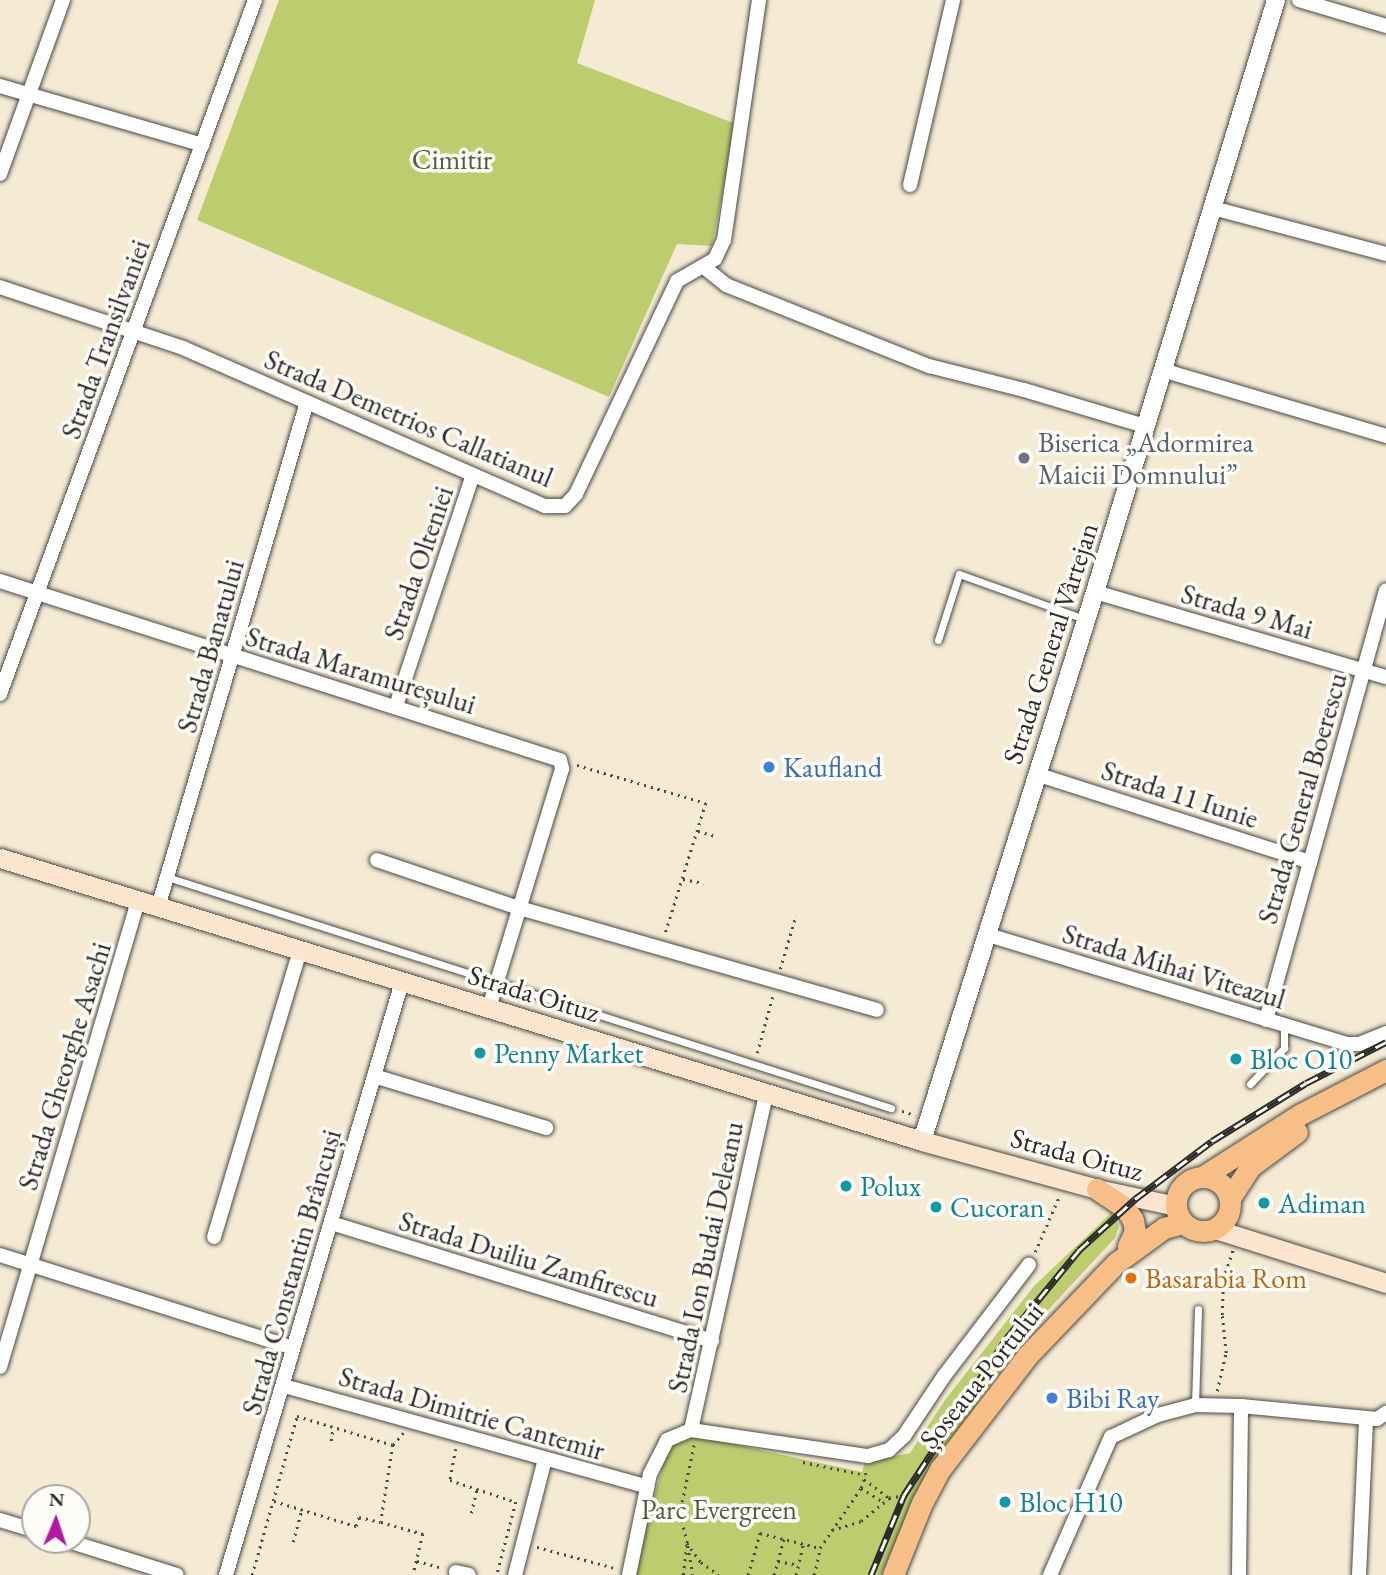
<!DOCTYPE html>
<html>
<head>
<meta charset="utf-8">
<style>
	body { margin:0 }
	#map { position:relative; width:1386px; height:1575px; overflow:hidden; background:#f5ebd5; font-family:"EB Garamond",serif }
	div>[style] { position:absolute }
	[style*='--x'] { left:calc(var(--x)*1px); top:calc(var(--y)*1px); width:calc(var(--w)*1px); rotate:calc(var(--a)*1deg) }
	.green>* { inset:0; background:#bdcc6e }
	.path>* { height:2.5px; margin-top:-1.25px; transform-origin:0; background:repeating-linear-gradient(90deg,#494844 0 2px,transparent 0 7px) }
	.roads { filter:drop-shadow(0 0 2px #494844) drop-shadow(0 0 2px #494844) }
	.service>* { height:7px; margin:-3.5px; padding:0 3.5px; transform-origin:3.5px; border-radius:3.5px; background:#fff }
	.minor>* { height:14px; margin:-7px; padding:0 7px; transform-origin:7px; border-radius:7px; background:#fff }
	.tertiary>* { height:18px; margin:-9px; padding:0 9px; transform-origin:9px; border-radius:9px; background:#fff }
	.secondary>* { height:19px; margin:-9.5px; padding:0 9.5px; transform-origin:9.5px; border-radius:9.5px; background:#fce5cf }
	.primary>* { height:21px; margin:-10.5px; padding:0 10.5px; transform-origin:10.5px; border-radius:10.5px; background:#f7be88 }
	.primary>.ring { margin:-10.5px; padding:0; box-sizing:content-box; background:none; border:21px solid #f7be88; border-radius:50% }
	.rail>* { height:7px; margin-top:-3.5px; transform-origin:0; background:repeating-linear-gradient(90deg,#fdfcf7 0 13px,#2b2b2b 0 26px); box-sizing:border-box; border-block:2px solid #2b2b2b }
	.dots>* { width:19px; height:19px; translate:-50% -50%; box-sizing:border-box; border:4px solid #fdfcf7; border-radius:50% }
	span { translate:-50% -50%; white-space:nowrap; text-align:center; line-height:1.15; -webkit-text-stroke:7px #fdfcf7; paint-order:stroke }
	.park-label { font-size:28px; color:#575b3f }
	.street-label { font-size:28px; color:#2b2b2b }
	.worship-label { font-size:28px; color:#5b616d }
	.left { translate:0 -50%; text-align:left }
	.shop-label { font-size:28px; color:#366cbe }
	.culture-label { font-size:28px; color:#0d838f }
	.food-label { font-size:28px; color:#c56008 }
	.north { position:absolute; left:21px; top:1484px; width:70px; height:70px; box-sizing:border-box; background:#fdfcf7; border:2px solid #a9a8a5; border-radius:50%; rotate:2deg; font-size:19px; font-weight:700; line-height:28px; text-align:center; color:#2b2b2b }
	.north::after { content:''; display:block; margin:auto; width:24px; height:32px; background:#b5179e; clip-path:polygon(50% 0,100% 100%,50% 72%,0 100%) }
</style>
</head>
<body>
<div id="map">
	<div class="green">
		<i style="clip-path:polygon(279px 0,595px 0,577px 63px,736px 124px,712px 246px,677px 244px,609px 397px,197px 220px)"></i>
		<i style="clip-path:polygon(1112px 1212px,1119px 1226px,1115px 1238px,1049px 1309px,980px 1399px,910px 1510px,881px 1575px,633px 1575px,667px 1450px,682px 1437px,695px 1436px,862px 1472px,865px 1462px,910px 1453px,945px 1400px,1034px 1286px)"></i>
	</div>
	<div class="path">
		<i style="--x:577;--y:765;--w:134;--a:16.4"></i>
		<i style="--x:706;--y:803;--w:138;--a:107.3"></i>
		<i style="--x:698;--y:831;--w:19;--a:16"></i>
		<i style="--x:683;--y:879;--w:21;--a:11"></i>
		<i style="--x:780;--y:969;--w:56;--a:-73.5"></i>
		<i style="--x:757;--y:1053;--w:60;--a:-74.6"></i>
		<i style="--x:902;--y:1111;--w:14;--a:17"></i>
		<i style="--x:1035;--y:1252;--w:60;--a:-66.4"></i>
		<i style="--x:1217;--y:1391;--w:39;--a:-77"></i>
		<i style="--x:1226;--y:1353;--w:38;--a:-96"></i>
		<i style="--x:1222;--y:1315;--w:36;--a:-88"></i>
		<i style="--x:1223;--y:1279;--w:31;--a:-71"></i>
		<i style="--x:331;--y:1441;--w:14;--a:-82"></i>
		<i style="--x:393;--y:1445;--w:78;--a:98.9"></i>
		<i style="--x:381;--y:1522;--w:44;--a:15.9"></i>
		<i style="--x:423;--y:1534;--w:42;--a:103.7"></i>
		<i style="--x:456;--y:1449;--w:32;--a:101"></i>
		<i style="--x:450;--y:1480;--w:70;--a:18.4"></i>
		<i style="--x:516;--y:1502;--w:75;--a:104.6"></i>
		<i style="--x:803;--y:1462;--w:63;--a:11.8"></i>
		<i style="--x:864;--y:1479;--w:31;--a:37"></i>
		<i style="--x:861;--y:1488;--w:28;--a:32"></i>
		<i style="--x:274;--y:1501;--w:86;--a:17"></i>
		<i style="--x:356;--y:1526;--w:9;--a:-72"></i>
		<i style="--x:359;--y:1517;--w:22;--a:13"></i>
		<i style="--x:471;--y:1513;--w:25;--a:-76"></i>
		<i style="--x:832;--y:1530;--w:30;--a:-17"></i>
		<i style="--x:861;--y:1521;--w:36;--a:-39"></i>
		<i style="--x:889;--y:1498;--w:16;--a:-11"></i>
		<i style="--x:293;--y:1542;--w:34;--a:-75"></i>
		<i style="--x:687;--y:1543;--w:24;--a:54"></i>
		<i style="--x:701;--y:1562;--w:22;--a:36"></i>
		<i style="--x:688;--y:1546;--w:29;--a:80"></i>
		<i style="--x:537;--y:1547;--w:81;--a:15.1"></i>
		<i style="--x:417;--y:1561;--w:28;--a:15"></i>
		<i style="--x:778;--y:1561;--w:20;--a:11"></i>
		<i style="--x:252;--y:1575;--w:165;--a:-74.2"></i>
		<i style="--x:297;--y:1416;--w:100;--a:16.8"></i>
		<i style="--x:393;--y:1445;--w:16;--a:-50"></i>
		<i style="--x:683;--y:1575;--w:32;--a:-83"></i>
		<i style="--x:687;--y:1543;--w:25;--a:-104"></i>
		<i style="--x:681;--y:1519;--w:17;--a:-87"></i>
		<i style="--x:682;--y:1502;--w:59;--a:-78.3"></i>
		<i style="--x:748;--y:1575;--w:44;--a:-74.1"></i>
		<i style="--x:760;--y:1533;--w:62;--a:14"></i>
		<i style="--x:774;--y:1575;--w:38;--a:-75"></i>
		<i style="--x:796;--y:1575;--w:32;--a:-77"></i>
		<i style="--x:814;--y:1575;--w:28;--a:-77"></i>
		<i style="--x:820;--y:1548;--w:73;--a:-55.7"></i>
		<i style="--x:861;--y:1488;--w:16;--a:-72"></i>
	</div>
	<div class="roads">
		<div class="service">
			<i style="--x:938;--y:640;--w:69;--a:-72.3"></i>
			<i style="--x:959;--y:574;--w:134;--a:19.7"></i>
			<i style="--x:167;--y:877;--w:760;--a:17.7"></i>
			<i style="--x:1250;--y:1084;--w:50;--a:-46.6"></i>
			<i style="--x:1284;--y:1048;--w:23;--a:-90"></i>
			<i style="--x:1195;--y:1405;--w:96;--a:-88.2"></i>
		</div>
		<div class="minor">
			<i style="--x:1299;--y:0;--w:91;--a:16.6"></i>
			<i style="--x:0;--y:86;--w:211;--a:16.2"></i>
			<i style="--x:0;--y:174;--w:185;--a:-70.1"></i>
			<i style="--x:910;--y:185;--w:190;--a:-76.9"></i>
			<i style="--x:1213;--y:208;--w:179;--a:14.9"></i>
			<i style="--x:704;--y:267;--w:28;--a:39"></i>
			<i style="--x:726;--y:285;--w:219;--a:21.8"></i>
			<i style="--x:929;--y:366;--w:98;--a:14.2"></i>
			<i style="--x:1024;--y:390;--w:126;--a:16.6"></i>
			<i style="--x:0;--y:287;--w:193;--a:18.4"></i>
			<i style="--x:183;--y:348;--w:395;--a:23.6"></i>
			<i style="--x:545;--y:506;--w:20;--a:0"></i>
			<i style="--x:565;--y:506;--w:16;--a:-47"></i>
			<i style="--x:576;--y:494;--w:236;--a:-64.6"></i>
			<i style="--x:677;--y:281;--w:44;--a:-30.1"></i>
			<i style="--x:715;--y:259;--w:21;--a:-65"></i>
			<i style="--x:724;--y:240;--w:243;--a:-81.7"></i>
			<i style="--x:1162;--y:370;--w:234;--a:16.4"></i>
			<i style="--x:0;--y:581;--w:588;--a:17.73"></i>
			<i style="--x:560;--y:760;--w:9;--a:77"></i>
			<i style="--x:562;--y:769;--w:250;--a:107"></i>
			<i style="--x:1095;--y:592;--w:303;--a:16.3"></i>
			<i style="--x:0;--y:694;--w:739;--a:-69.82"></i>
			<i style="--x:396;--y:706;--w:243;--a:-71.6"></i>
			<i style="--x:1036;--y:774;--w:288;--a:17.8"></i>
			<i style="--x:377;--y:860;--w:150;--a:18.7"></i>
			<i style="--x:519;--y:908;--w:372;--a:15.9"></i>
			<i style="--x:159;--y:904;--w:523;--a:-73.57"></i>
			<i style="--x:985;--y:934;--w:379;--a:16.9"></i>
			<i style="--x:1348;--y:1044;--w:11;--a:0"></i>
			<i style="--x:1359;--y:1044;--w:29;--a:-22"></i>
			<i style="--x:1266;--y:1020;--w:446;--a:-74.4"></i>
			<i style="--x:374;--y:1076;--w:180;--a:16.8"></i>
			<i style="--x:331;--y:1223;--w:399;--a:17.2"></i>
			<i style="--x:214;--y:1237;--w:300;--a:-73.3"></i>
			<i style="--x:0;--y:1255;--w:307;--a:17.6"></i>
			<i style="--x:0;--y:1367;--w:488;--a:-73.5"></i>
			<i style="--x:284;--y:1386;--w:377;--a:15.5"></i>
			<i style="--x:691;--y:1430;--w:344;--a:-77.4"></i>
			<i style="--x:0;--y:1520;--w:37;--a:17"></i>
			<i style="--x:65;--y:1540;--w:117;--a:17.4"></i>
			<i style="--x:456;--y:1572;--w:13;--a:13"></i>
			<i style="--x:226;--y:1575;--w:619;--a:-73.47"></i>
			<i style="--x:515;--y:1575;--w:120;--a:-75.5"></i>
			<i style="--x:629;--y:1575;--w:103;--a:-78.3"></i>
			<i style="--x:650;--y:1474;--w:38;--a:-63"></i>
			<i style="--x:667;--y:1440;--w:26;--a:-23"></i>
			<i style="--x:691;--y:1430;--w:179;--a:8.4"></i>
			<i style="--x:868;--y:1456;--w:22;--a:-16"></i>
			<i style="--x:889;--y:1450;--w:21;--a:-43"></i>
			<i style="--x:904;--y:1436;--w:72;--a:-56.3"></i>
			<i style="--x:944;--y:1376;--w:140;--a:-52.6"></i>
			<i style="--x:1050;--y:1575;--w:151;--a:-66.2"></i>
			<i style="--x:1111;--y:1437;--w:52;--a:-25.1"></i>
			<i style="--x:1158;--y:1415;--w:38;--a:-15"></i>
			<i style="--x:1195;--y:1405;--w:46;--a:1.2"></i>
			<i style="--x:1241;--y:1406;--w:126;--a:5.5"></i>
			<i style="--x:1366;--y:1418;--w:11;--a:5"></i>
			<i style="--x:1377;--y:1419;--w:11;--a:-34"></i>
			<i style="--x:1239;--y:1575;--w:169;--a:-89.3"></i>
			<i style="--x:1359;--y:1575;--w:157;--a:-87.4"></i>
		</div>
		<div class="tertiary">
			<i style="--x:922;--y:1141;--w:576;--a:-72.51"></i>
			<i style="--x:1095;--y:592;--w:619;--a:-73"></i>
		</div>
		<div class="secondary">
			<i style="--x:0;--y:858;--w:964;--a:17.06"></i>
			<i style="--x:922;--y:1141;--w:181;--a:15.3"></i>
			<i style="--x:1097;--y:1189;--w:81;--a:12.1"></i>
			<i style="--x:1215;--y:1229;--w:179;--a:17.5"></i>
		</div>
		<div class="primary">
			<i class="ring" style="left:1176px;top:1177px;width:33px;height:33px"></i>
			<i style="--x:1202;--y:1177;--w:117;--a:-32.5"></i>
			<i style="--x:1301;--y:1114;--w:96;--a:-27.4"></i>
			<i style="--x:1097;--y:1189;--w:34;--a:34"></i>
			<i style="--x:1125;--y:1208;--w:14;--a:56"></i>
			<i style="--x:1133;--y:1220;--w:11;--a:80"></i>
			<i style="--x:1135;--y:1231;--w:17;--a:115"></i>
			<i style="--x:1230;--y:1198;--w:38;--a:-57"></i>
			<i style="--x:1251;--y:1166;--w:57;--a:-36.5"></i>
			<i style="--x:893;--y:1575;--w:78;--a:-68.1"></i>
			<i style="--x:922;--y:1503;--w:40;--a:-62"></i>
			<i style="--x:941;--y:1468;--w:143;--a:-52.4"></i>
			<i style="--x:1028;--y:1355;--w:127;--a:-46.3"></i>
			<i style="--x:1116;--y:1263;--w:59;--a:-36.1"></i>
			<i style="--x:1164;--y:1228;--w:20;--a:-15"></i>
		</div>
	</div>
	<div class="rail">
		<i style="--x:871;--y:1575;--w:87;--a:-67.6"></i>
		<i style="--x:904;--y:1495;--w:186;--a:-56.8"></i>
		<i style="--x:1006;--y:1339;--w:115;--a:-50.6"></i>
		<i style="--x:1079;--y:1250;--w:76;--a:-42.3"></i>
		<i style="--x:1135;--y:1199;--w:96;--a:-37"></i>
		<i style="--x:1212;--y:1141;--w:110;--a:-31.7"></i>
		<i style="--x:1306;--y:1083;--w:90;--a:-27.1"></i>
	</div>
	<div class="dots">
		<i style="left:1024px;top:458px;background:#6b7280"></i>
		<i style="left:769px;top:767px;background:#3f7fe0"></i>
		<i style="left:480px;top:1053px;background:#0f9aa8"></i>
		<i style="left:1236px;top:1059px;background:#0f9aa8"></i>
		<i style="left:846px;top:1186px;background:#0f9aa8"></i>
		<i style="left:1264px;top:1203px;background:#0f9aa8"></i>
		<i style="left:936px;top:1207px;background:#0f9aa8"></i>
		<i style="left:1131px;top:1278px;background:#e8710a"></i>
		<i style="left:1052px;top:1398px;background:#3f7fe0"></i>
		<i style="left:1005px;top:1502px;background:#0f9aa8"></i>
	</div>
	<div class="park-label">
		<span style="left:452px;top:159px">Cimitir</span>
		<span style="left:719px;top:1509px">Parc Evergreen</span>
	</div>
	<div class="street-label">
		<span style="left:105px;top:339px;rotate:-70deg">Strada Transilvaniei</span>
		<span style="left:409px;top:418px;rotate:23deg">Strada Demetrios Callatianul</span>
		<span style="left:418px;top:563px;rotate:-71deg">Strada Olteniei</span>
		<span style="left:1247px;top:611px;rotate:16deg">Strada 9 Mai</span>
		<span style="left:1050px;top:643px;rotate:-72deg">Strada General Vârtejan</span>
		<span style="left:210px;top:646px;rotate:-74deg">Strada Banatului</span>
		<span style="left:361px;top:670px;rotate:17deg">Strada Maramureșului</span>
		<span style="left:1180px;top:794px;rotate:18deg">Strada 11 Iunie</span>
		<span style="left:1302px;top:798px;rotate:-74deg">Strada General Boerescu</span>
		<span style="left:1174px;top:966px;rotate:17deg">Strada Mihai Viteazul</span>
		<span style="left:534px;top:993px;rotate:17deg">Strada Oituz</span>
		<span style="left:64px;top:1066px;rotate:-73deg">Strada Gheorghe Asachi</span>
		<span style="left:1077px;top:1154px;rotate:15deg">Strada Oituz</span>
		<span style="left:705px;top:1257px;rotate:-78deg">Strada Ion Budai Deleanu</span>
		<span style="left:529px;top:1259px;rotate:17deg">Strada Duiliu Zamfirescu</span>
		<span style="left:291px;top:1272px;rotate:-74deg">Strada Constantin Brâncuși</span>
		<span style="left:981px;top:1375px;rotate:-51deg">Șoseaua Portului</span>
		<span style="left:472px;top:1413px;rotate:16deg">Strada Dimitrie Cantemir</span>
	</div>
	<div class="worship-label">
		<span class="left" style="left:1038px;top:458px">Biserica „Adormirea<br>Maicii Domnului”</span>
	</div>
	<div class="shop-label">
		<span class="left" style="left:783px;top:767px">Kaufland</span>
		<span class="left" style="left:1066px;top:1398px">Bibi Ray</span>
	</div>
	<div class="culture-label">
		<span class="left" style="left:494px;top:1053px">Penny Market</span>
		<span class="left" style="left:1250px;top:1059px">Bloc O10</span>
		<span class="left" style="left:860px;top:1186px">Polux</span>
		<span class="left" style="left:1278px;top:1203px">Adiman</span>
		<span class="left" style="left:950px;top:1207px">Cucoran</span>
		<span class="left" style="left:1019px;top:1502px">Bloc H10</span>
	</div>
	<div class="food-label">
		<span class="left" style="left:1145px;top:1278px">Basarabia Rom</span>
	</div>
	<div class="north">N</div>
</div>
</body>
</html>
